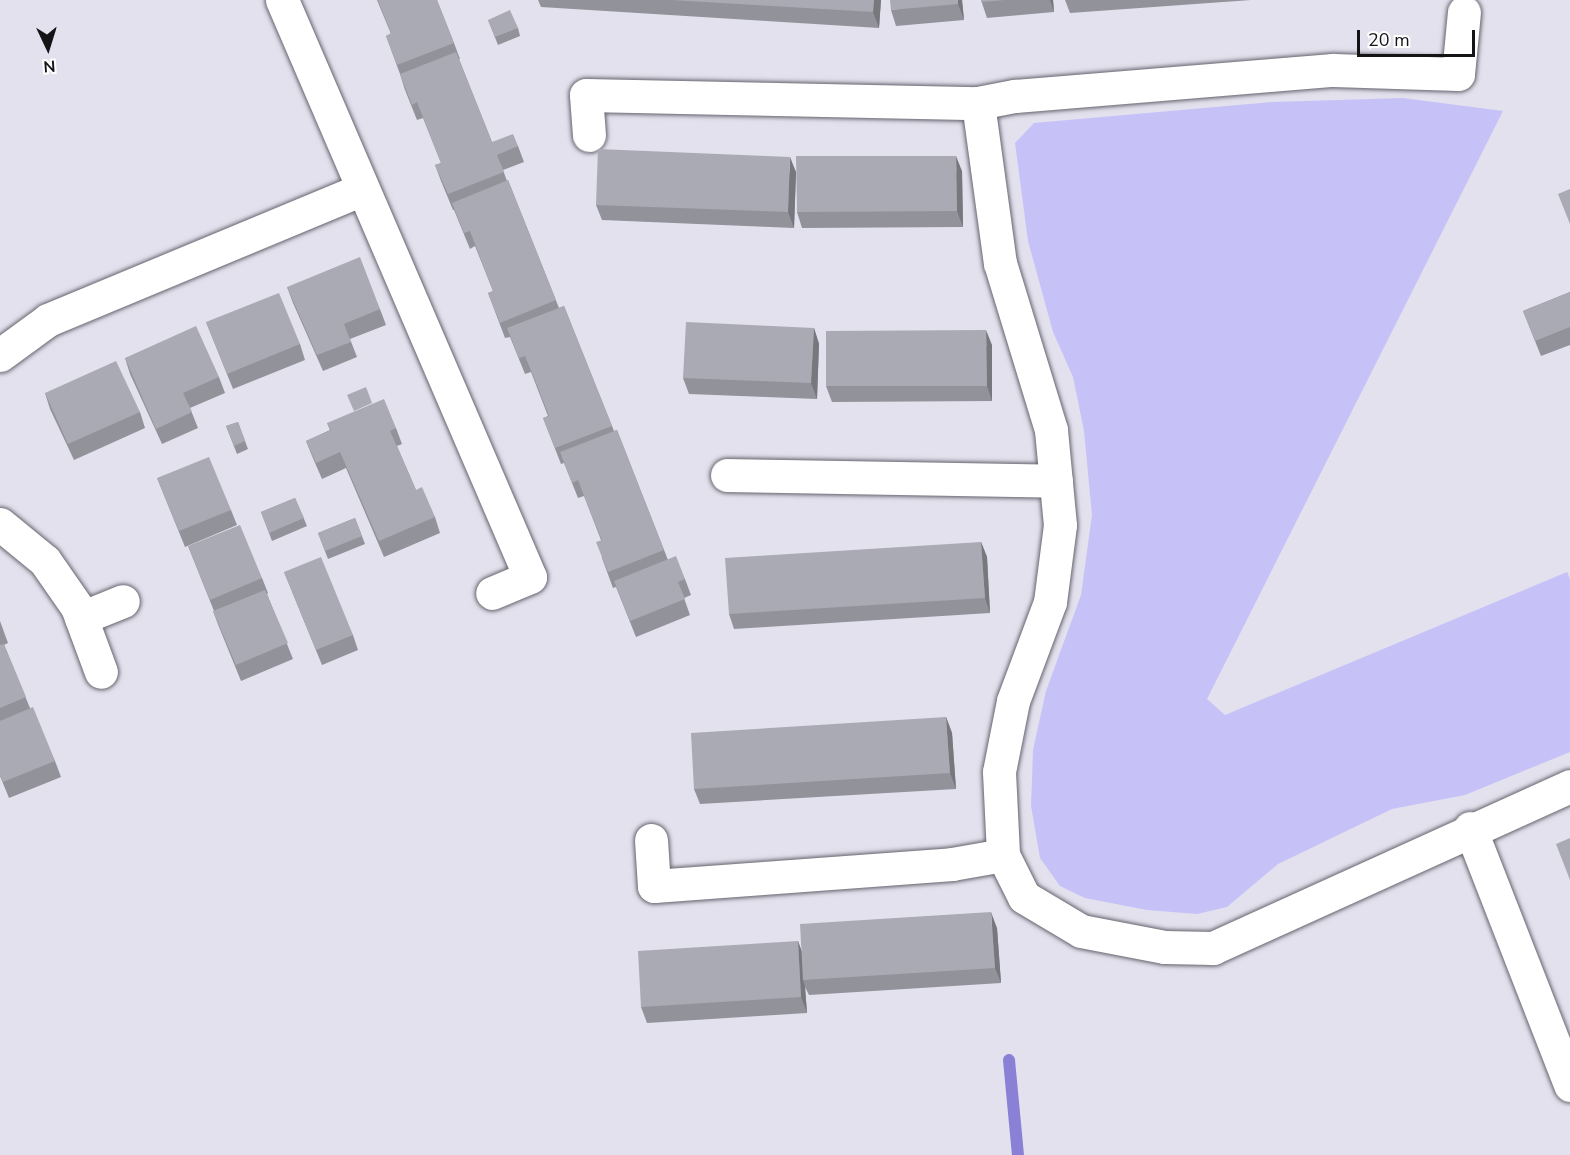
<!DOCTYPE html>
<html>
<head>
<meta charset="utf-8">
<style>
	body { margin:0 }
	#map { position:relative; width:1570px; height:1155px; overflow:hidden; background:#e2e1ed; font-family:"Nunito Sans",sans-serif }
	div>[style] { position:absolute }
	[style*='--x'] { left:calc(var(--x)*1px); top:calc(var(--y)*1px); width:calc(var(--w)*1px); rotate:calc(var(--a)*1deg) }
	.green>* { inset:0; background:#c6c2f8 }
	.stream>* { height:12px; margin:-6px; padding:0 6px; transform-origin:6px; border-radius:6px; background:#8a80d5 }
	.roads { filter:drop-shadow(0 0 2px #65646e) drop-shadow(0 0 2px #65646e) }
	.street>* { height:33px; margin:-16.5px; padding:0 16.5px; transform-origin:16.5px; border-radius:16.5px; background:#fff }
	.wall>* { inset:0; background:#92929b }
	.shaded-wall>* { inset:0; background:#77777e }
	.building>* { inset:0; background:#aaaab4 }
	span { translate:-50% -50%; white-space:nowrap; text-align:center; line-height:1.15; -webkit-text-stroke:4.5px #fff; paint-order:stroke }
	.north { position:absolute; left:18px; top:18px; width:60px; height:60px; -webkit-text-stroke:4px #fff; paint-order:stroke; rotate:176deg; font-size:16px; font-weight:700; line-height:24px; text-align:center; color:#141417 }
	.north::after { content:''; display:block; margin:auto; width:21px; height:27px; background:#141417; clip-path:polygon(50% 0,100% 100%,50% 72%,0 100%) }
	.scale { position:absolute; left:1357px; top:30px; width:118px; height:27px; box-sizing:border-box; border:3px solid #141417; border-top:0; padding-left:8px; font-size:18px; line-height:21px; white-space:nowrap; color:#141417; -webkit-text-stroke:4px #fff; paint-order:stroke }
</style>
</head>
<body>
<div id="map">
	<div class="green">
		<i style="clip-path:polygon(1403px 98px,1503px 111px,1207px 699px,1225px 715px,1567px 572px,1570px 579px,1570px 752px,1465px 795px,1392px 809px,1278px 864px,1227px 907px,1197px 914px,1147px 910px,1085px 898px,1060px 886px,1040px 858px,1031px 806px,1033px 750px,1046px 691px,1081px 595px,1092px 515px,1084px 431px,1073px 377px,1053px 332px,1028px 241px,1015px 143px,1034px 123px,1273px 102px)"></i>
	</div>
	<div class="stream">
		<i style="--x:1009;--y:1060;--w:95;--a:84.6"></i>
	</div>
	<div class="roads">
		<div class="street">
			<i style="--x:282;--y:0;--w:628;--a:66.74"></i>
			<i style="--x:530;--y:577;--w:41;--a:157.2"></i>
			<i style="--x:978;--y:103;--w:162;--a:82.2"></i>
			<i style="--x:1000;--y:263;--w:175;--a:73"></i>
			<i style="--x:1051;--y:430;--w:95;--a:84.6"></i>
			<i style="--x:1060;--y:525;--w:78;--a:97.4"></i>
			<i style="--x:1050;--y:602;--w:106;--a:110.5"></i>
			<i style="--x:1013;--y:701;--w:72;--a:101.2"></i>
			<i style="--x:999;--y:772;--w:83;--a:87.2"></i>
			<i style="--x:1003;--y:855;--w:47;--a:63.4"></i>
			<i style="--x:1024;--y:897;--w:66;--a:30.8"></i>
			<i style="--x:1081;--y:931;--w:85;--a:10.9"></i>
			<i style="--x:1164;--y:947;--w:49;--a:1.2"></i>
			<i style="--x:1213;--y:948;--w:392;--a:-24.4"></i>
			<i style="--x:589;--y:135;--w:40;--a:-94.3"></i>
			<i style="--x:586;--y:95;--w:392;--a:1.2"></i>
			<i style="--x:978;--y:103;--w:38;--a:-11"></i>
			<i style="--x:1015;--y:96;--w:319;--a:-4.7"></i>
			<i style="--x:1333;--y:70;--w:125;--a:1.8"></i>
			<i style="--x:1458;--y:74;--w:62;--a:-84.5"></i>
			<i style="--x:0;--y:355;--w:59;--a:-36.1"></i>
			<i style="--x:48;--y:320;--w:339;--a:-22.6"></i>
			<i style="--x:727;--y:475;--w:329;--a:1"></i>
			<i style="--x:0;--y:524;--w:58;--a:39.4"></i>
			<i style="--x:45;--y:561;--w:56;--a:55.2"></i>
			<i style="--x:77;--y:607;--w:69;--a:69.7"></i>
			<i style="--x:81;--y:618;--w:45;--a:-22"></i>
			<i style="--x:1470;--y:828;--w:276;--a:68.7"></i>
			<i style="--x:651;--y:840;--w:46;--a:86.3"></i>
			<i style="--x:654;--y:886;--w:299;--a:-4.2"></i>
			<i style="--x:952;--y:864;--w:52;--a:-10"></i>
		</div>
	</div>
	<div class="wall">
		<i style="clip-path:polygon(377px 0,437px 0,454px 43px,460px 59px,459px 59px,492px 142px,518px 146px,524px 162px,503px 170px,507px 181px,508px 180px,559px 308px,564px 306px,614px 431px,617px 430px,668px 560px,685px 579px,691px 595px,684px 598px,690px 615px,636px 637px,616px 587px,613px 588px,602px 558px,601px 540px,584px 496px,578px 498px,564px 463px,561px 464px,543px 418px,548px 416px,531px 372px,525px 374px,510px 337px,505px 338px,488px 293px,493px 291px,475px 246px,470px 249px,454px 210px,453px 210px,441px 181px,435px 165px,441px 163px,423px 118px,417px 120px,405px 90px,400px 74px,386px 36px,391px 34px)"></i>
		<i style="clip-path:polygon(538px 0,881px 0,879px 28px,541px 7px)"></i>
		<i style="clip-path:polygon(962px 0,964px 20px,896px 26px,891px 10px)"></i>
		<i style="clip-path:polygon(981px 0,1053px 0,1054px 12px,987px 18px)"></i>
		<i style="clip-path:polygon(1065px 0,1251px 0,1070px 13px)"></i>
		<i style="clip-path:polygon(488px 20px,518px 28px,520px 36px,498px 45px)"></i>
		<i style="clip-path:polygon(962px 171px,963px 227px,802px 228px,797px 212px)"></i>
		<i style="clip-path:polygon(796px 172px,794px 228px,602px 220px,596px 205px)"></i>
		<i style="clip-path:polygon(287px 287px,380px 309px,386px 325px,350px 339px,357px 357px,323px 371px,293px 303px)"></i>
		<i style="clip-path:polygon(1570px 292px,1570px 345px,1541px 356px,1523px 311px)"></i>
		<i style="clip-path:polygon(206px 322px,300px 344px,305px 360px,233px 389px)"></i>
		<i style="clip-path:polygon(814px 328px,819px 344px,817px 399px,689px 394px,683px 378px)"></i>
		<i style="clip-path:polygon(992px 345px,992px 401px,832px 402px,826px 386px)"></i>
		<i style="clip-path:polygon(125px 358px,219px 377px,225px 393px,190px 408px,198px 428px,162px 444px,130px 374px)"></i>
		<i style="clip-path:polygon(45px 393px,140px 412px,145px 428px,74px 460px,50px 409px)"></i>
		<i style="clip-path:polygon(238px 422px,248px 449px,237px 454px,226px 426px)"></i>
		<i style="clip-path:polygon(327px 423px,396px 428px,402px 444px,397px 446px,416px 490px,435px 517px,440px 533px,384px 557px,346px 468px,322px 479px,312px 456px,306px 441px,330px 430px)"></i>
		<i style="clip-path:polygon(157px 478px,231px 510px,237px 525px,185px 547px)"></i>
		<i style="clip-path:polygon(295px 498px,307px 526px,272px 541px,261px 512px)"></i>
		<i style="clip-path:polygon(355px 518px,365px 544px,328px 559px,318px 533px)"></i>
		<i style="clip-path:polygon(981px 542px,987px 557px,990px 613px,734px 629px,729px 614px)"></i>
		<i style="clip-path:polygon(188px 546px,262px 578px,268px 593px,267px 594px,293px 659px,241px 681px,219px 627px,213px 611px,214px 611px)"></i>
		<i style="clip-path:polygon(284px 572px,353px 635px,358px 650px,322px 665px)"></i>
		<i style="clip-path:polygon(0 621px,8px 643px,4px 645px,30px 708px,55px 761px,61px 777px,9px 798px,0 776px)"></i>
		<i style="clip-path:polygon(946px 717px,952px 733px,956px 789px,700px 804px,694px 789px)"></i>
		<i style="clip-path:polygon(997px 928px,1001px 983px,809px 995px,805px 987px,807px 1013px,647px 1023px,641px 1007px,798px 941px,801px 951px)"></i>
	</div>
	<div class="shaded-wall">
		<i style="clip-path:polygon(874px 0,881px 0,879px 28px,873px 12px)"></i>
		<i style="clip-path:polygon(958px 0,962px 0,964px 20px,958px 4px)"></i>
		<i style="clip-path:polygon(1050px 0,1053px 0,1054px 12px)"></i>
		<i style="clip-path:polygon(956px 156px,962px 171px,963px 227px,957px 211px)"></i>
		<i style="clip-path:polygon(790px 157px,796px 172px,794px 228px,788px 212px)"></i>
		<i style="clip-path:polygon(814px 328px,819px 344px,817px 399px,811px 383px)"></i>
		<i style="clip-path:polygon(986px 330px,992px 345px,992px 401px,987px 386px)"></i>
		<i style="clip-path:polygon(981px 542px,987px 557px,990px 613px,985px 598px)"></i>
		<i style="clip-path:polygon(946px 717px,952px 733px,956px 789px,950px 773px)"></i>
		<i style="clip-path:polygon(991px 912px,997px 928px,1001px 983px,995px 968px)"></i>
		<i style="clip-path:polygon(798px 941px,804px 957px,803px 980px,805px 987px,807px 1013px,801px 997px)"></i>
	</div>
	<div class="building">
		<i style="clip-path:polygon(378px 0,437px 0,454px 43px,397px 65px,386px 36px,391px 33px)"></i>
		<i style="clip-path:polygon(671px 0,874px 0,873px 12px)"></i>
		<i style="clip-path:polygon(890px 0,958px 0,958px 4px,891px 10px)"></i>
		<i style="clip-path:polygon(981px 0,1005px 0,981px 2px)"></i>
		<i style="clip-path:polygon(510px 10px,518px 28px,495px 37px,488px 20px)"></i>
		<i style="clip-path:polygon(456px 52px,492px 142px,513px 134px,518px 146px,497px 155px,504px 172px,448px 194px,435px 165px,441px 163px,417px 102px,412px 105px,400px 74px)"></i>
		<i style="clip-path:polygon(598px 149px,790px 157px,788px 212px,596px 205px)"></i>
		<i style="clip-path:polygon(796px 156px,956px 156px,957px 211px,797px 212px)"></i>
		<i style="clip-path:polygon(508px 180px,556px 300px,500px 323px,488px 293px,493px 291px,470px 231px,464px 233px,452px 203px)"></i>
		<i style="clip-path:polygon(1570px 189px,1570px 224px,1558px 194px)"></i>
		<i style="clip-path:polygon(360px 257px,380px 309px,344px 324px,351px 342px,317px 355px,287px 287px)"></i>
		<i style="clip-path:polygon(1570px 292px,1570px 327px,1535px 341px,1523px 311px)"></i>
		<i style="clip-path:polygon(279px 293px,300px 344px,227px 374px,206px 322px)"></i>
		<i style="clip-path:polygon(564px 306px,612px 426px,555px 448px,543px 418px,549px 416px,537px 385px,525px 356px,519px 358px,507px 328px)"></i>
		<i style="clip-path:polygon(686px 322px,814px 328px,811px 383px,683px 378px)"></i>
		<i style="clip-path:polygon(196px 326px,219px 377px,183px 393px,192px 412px,156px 429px,125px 358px)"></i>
		<i style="clip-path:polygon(986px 330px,987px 386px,826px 386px,826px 331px)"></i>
		<i style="clip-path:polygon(116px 361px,140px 412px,68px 444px,45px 393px)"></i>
		<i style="clip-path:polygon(366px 387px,372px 403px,354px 411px,347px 395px)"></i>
		<i style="clip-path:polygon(384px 399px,396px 428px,390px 431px,403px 460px,416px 490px,422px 487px,435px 517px,379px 541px,340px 452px,316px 463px,306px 441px,331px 430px,327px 423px)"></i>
		<i style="clip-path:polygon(238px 422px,245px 441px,234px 446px,226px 426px)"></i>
		<i style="clip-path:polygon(617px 430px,664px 550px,608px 572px,596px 542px,602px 540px,589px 509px,578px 480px,572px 483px,560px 452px)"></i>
		<i style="clip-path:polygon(209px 457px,231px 510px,179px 531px,157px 478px)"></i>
		<i style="clip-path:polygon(295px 498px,304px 518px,269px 533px,261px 512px)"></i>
		<i style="clip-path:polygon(355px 518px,362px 536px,325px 551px,318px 533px)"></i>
		<i style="clip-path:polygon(240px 525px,262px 578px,210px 600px,188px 546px)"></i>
		<i style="clip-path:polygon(981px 542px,985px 598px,729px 614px,725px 558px)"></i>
		<i style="clip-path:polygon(676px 556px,685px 579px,678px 582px,685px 599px,630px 621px,614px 581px)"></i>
		<i style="clip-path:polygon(321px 557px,353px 635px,316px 650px,284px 572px)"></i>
		<i style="clip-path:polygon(265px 590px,288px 643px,236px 665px,213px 611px)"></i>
		<i style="clip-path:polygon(4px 644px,26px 697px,0 708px,0 645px)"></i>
		<i style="clip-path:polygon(33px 707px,55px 761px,3px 782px,0 775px,0 721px)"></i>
		<i style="clip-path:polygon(946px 717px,950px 773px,694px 789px,691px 733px)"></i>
		<i style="clip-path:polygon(1570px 838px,1570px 880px,1556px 844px)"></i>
		<i style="clip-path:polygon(991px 912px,995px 968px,803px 980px,800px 924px)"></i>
		<i style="clip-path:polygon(798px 941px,801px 997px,641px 1007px,638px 951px)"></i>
	</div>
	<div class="north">N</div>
	<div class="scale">20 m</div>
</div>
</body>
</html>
